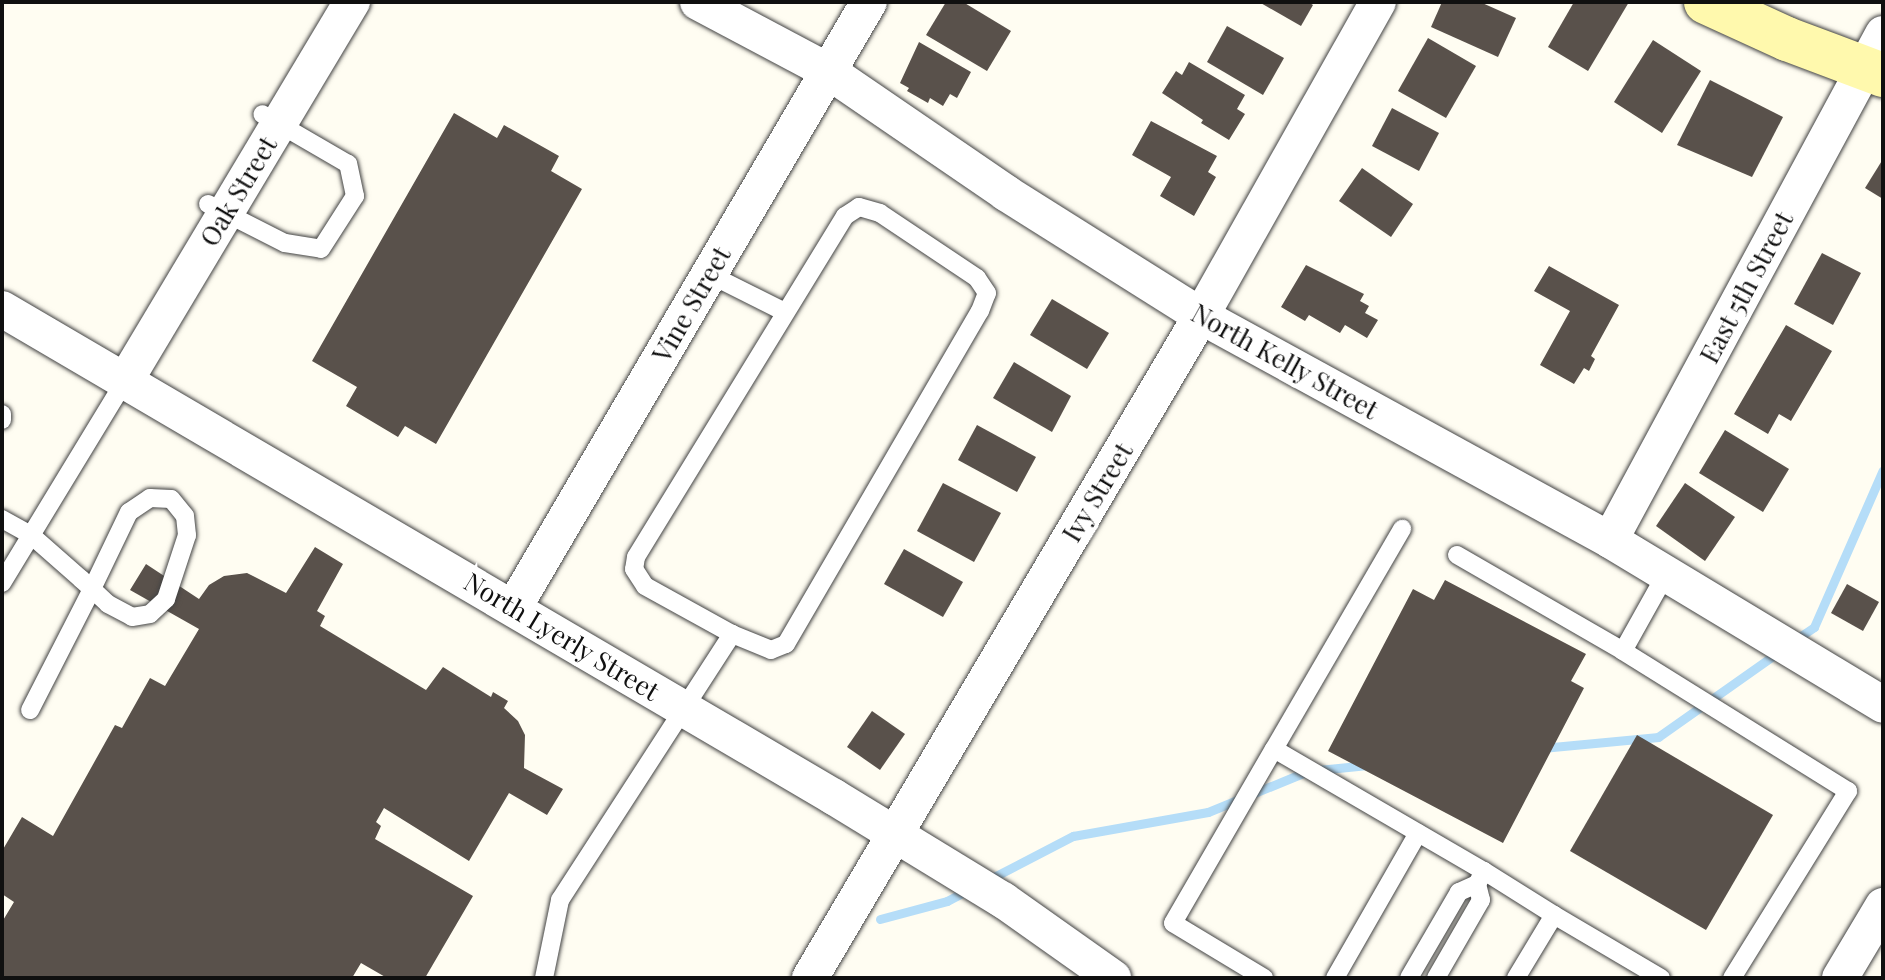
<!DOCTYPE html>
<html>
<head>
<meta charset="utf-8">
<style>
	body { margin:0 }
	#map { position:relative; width:1885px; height:980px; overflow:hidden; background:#fffdf2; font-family:"Playfair Display",serif }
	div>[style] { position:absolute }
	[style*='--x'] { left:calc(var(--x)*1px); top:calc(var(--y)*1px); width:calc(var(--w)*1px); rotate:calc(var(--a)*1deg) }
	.stream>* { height:9px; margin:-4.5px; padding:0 4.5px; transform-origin:4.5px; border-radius:4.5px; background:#b5ddf8 }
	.building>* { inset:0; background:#59514b }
	.roads { filter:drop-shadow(0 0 2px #434343) drop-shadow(0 0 2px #434343) }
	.lane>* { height:18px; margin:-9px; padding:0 9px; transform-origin:9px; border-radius:9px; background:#fff }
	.street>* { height:36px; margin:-18px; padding:0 18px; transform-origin:18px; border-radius:18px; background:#fff }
	.secondary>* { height:44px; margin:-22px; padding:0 22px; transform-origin:22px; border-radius:22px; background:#fff9ad }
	span { translate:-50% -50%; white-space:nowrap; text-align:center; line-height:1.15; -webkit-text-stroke:8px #fff; paint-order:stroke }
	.street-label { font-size:26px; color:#101010 }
	.frame { position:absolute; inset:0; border:4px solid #101010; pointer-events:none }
</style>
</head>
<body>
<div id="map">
	<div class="stream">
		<i style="--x:1795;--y:640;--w:23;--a:-34"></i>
		<i style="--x:1814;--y:627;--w:171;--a:-66.3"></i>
		<i style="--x:1542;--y:748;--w:117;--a:-5.4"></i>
		<i style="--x:1658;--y:737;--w:149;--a:-35.2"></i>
		<i style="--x:988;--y:880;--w:96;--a:-27.4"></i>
		<i style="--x:1073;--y:836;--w:137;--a:-10.1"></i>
		<i style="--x:1208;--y:812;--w:108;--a:-22.3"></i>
		<i style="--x:1308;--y:771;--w:60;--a:-5.7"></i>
		<i style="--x:880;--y:919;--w:69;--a:-15"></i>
		<i style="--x:947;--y:901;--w:24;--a:-28"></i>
	</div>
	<div class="building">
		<i style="clip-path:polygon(946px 2px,963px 2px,1011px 31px,987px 71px,926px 35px)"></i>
		<i style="clip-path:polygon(1259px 2px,1308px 2px,1313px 5px,1301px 26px)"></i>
		<i style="clip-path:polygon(1442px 2px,1480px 2px,1516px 18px,1498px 57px,1431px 27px)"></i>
		<i style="clip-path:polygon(1574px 2px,1629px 2px,1588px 71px,1548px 47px)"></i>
		<i style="clip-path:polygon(1227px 26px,1284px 58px,1263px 95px,1207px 62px)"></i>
		<i style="clip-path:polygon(1428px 38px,1476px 66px,1446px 118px,1398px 91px)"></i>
		<i style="clip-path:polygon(1653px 40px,1701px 71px,1662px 133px,1614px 102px)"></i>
		<i style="clip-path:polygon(919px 42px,971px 72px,957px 98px,950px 94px,943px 106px,930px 98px,928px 103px,907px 91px,909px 88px,900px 83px)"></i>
		<i style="clip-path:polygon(1189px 62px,1245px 95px,1237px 109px,1245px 114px,1229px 140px,1201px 123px,1203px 120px,1162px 93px,1176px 71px,1182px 75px)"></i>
		<i style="clip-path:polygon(1710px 80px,1783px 117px,1752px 177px,1677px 145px)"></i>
		<i style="clip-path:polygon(1392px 108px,1439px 133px,1419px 171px,1372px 146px)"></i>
		<i style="clip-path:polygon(454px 113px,497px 138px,504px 125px,559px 156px,551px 171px,582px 189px,436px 444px,405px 426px,398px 437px,346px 406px,357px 387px,312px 361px)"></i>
		<i style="clip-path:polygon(1151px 121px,1217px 156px,1208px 172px,1216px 177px,1194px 216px,1160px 196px,1171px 177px,1132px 155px)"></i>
		<i style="clip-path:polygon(1883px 159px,1883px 199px,1865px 188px)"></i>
		<i style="clip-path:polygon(1362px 168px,1413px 204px,1391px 237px,1339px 201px)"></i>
		<i style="clip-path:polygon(1822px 253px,1861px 273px,1833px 325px,1794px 304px)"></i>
		<i style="clip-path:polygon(1306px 265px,1364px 294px,1360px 301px,1369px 306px,1365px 313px,1378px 320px,1367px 338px,1345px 325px,1340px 333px,1309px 315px,1305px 321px,1281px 307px)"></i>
		<i style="clip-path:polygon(1549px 266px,1619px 305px,1591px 356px,1595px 359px,1589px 371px,1584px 368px,1574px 384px,1540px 365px,1570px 311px,1534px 291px)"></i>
		<i style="clip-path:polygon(1052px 299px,1109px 333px,1087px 369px,1030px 335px)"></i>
		<i style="clip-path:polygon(1786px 325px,1832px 351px,1791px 421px,1779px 414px,1768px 434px,1734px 414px)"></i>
		<i style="clip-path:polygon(1014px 362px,1071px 396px,1052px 432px,993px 398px)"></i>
		<i style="clip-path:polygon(977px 425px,1036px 457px,1017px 492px,958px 460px)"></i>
		<i style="clip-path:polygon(1725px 430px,1789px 469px,1763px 512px,1699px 473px)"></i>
		<i style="clip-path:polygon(943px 483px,1001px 513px,974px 562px,917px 531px)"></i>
		<i style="clip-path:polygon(1685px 483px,1735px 517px,1705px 561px,1656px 526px)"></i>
		<i style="clip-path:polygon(315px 547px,343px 564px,317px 611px,325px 616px,320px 626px,426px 690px,443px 667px,491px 697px,493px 692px,508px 701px,504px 708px,518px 721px,525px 735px,524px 768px,563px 789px,547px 815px,509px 793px,469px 861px,384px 808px,376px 822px,381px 826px,375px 839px,473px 896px,425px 978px,387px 978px,361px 963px,352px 978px,2px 978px,2px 922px,14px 902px,2px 894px,2px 851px,22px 817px,53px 836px,115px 725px,122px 728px,150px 678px,165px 686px,199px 629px,130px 590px,146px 564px,199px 599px,209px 585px,224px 576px,247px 573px,286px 593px)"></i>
		<i style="clip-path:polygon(904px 549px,963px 582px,943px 617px,884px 584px)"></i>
		<i style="clip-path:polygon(1445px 580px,1586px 654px,1571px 681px,1584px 688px,1503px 843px,1328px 751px,1413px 589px,1434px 600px)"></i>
		<i style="clip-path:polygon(1847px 584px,1879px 602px,1863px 631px,1831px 613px)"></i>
		<i style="clip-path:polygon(872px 711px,905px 734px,880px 770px,847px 747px)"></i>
		<i style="clip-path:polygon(1637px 735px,1773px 815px,1706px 930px,1570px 851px)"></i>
	</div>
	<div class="roads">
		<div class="lane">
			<i style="--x:208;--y:204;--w:86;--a:26.9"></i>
			<i style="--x:285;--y:243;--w:36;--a:9"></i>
			<i style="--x:321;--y:249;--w:63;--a:-57.3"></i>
			<i style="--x:355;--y:196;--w:33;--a:-102"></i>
			<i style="--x:348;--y:164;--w:99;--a:-149.8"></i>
			<i style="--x:709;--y:274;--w:85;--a:26.6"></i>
			<i style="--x:2;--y:414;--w:6;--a:90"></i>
			<i style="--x:2;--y:519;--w:33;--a:29"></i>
			<i style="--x:31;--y:535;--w:67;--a:41.3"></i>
			<i style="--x:81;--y:579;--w:15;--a:42"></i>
			<i style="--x:92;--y:589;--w:22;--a:43"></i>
			<i style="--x:108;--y:604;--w:27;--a:28"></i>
			<i style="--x:132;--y:617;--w:18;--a:-9"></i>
			<i style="--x:150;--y:614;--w:22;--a:-43"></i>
			<i style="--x:166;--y:599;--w:67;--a:-71.8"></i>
			<i style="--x:187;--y:535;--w:19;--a:-96"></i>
			<i style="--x:185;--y:516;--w:22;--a:-129"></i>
			<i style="--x:171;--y:499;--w:21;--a:-177"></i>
			<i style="--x:150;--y:498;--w:25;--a:146"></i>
			<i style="--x:129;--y:512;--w:85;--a:115.7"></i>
			<i style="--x:92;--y:589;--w:136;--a:117.1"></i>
			<i style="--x:1457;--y:555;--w:192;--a:30"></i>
			<i style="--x:1623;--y:651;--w:88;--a:-60.8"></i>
			<i style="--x:2;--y:583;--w:237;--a:-58.7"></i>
			<i style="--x:1623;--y:651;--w:265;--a:31.9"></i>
			<i style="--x:1848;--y:791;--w:220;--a:121.8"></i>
			<i style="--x:1274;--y:749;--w:255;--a:-59.8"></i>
			<i style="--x:1484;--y:871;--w:83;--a:32.2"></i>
			<i style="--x:1554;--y:915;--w:74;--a:121.1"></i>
			<i style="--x:1554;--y:915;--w:124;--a:30.5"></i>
			<i style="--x:544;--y:978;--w:80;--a:-78.4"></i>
			<i style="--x:560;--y:900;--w:317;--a:-57.1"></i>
			<i style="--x:732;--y:634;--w:42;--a:22.3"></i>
			<i style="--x:771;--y:650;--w:16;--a:-22"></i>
			<i style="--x:786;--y:644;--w:385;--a:-59.8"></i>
			<i style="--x:980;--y:311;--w:19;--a:-69"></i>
			<i style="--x:987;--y:293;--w:18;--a:-124"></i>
			<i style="--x:977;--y:278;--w:117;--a:-146.2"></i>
			<i style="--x:880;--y:213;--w:22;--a:-164"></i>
			<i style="--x:859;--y:207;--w:17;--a:147"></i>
			<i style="--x:845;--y:216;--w:400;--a:121.5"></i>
			<i style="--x:636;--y:557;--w:12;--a:99"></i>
			<i style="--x:634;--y:569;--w:20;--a:57"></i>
			<i style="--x:645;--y:586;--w:99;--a:28.9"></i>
			<i style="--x:1264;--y:978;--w:106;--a:-148.9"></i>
			<i style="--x:1173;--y:923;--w:201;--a:-59.9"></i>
			<i style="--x:1274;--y:749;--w:243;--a:30.2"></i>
			<i style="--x:1484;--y:871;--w:15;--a:118"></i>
			<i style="--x:1477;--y:884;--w:20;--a:156"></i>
			<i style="--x:1459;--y:892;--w:99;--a:120.2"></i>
			<i style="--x:1335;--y:978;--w:167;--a:-60.2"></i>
			<i style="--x:1436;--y:978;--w:90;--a:-60"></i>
			<i style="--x:1481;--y:900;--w:16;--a:-104"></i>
		</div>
		<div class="street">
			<i style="--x:698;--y:2;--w:147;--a:28"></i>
			<i style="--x:828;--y:71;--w:216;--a:34.4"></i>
			<i style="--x:1006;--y:193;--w:231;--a:32.2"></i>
			<i style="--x:1201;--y:316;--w:466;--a:28.7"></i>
			<i style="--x:1610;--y:540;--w:319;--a:31.1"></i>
			<i style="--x:2;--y:309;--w:965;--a:30.39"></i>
			<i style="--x:834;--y:797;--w:198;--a:31.4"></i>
			<i style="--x:1003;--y:900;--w:135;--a:35.3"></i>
			<i style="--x:125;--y:381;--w:442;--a:-59.1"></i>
			<i style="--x:1610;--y:540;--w:575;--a:-61.65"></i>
			<i style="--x:514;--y:607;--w:701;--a:-59.6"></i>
			<i style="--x:810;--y:978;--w:769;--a:-59.43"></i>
			<i style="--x:1201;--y:316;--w:360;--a:-60.6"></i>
			<i style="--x:1840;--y:978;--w:84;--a:-59.2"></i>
		</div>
		<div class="secondary">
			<i style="--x:1706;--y:2;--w:89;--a:24.6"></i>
			<i style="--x:1787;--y:39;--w:103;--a:20.6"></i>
		</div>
	</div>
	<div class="street-label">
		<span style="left:238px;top:191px;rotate:-59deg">Oak Street</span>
		<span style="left:1746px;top:287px;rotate:-62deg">East 5th Street</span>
		<span style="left:691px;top:304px;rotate:-60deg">Vine Street</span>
		<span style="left:1285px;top:361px;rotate:29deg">North Kelly Street</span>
		<span style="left:1097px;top:492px;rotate:-59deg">Ivy Street</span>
		<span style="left:562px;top:636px;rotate:31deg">North Lyerly Street</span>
	</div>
	<div class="frame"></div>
</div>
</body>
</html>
